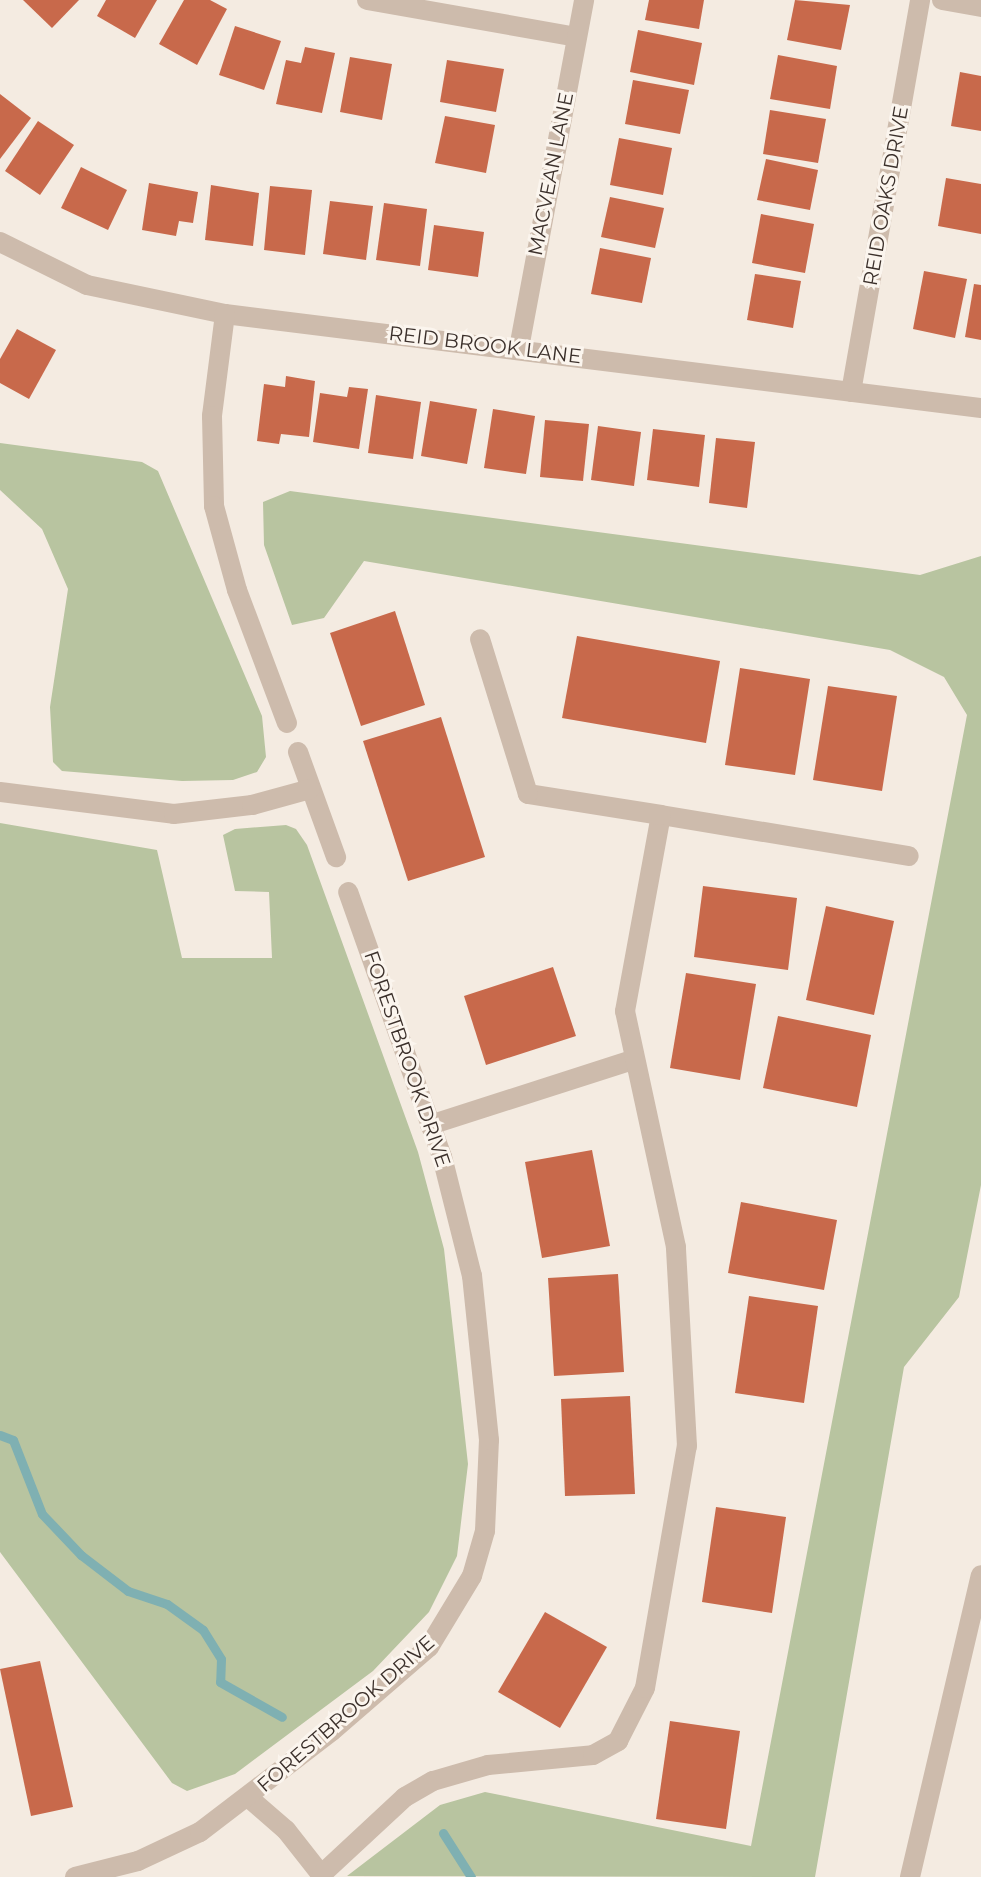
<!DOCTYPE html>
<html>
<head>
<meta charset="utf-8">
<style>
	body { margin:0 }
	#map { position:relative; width:981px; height:1877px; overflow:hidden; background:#f4ebe1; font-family:Montserrat,sans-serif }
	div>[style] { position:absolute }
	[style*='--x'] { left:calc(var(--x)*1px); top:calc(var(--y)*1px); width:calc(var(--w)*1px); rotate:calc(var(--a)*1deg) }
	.green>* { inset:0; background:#b8c4a0 }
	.stream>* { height:9px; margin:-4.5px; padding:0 4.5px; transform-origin:4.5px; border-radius:4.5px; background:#7fb0b2 }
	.building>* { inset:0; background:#c8694b }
	.minor>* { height:20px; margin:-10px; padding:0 10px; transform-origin:10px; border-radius:10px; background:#cdbbac }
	span { translate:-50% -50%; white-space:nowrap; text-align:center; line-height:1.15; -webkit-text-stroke:6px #fbf5ee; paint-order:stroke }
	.street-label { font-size:20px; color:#3b302b }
</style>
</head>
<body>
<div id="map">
	<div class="green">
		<i style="clip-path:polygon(0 443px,142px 462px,158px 471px,262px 716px,266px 757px,257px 772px,233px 780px,182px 781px,62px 771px,53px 762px,50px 707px,68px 589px,42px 529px,0 490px)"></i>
		<i style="clip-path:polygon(290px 491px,920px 575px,981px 556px,981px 1185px,959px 1297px,904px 1367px,815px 1877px,347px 1876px,440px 1805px,485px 1792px,751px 1846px,967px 715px,944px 677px,890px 650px,364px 561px,324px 618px,292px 625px,264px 545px,263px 502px)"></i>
		<i style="clip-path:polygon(0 823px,157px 850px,182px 958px,272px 958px,269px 892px,235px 891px,223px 835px,235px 829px,286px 825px,296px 829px,307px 845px,418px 1152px,444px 1249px,468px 1464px,457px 1556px,429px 1612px,373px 1671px,235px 1774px,187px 1791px,172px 1783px,0 1552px)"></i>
	</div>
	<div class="stream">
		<i style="--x:0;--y:1435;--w:14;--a:21"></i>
		<i style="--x:13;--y:1440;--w:79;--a:68.6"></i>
		<i style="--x:42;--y:1514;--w:57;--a:46.4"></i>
		<i style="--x:81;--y:1555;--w:59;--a:37.5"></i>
		<i style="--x:128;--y:1591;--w:41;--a:18.4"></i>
		<i style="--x:167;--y:1604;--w:44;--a:35.8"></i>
		<i style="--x:203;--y:1630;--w:34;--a:58"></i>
		<i style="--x:221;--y:1659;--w:23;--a:92"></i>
		<i style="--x:220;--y:1682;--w:71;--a:29.4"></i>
		<i style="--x:443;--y:1833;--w:52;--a:57.5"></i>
	</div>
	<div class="building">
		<i style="clip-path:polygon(23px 0,79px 0,52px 28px)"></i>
		<i style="clip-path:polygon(106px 0,157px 0,135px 38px,97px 16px)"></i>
		<i style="clip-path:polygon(184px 0,210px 0,227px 9px,197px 65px,159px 44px)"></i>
		<i style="clip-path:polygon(649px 0,704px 0,699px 29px,645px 20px)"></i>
		<i style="clip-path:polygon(795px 0,850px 5px,841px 50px,787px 40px)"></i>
		<i style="clip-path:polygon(235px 26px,281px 41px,264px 90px,219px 75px)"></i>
		<i style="clip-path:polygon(638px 30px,702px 43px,694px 85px,630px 72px)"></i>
		<i style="clip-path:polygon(305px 47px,335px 53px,322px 113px,276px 104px,286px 60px,301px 63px)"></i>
		<i style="clip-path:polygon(778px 55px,837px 66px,830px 109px,770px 99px)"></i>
		<i style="clip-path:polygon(350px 57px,392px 64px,382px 120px,340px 112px)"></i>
		<i style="clip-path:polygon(447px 60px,504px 69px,496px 112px,440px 102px)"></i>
		<i style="clip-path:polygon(960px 72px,981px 76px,981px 131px,951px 126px)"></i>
		<i style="clip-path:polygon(633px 80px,689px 90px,680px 134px,625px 124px)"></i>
		<i style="clip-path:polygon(0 94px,31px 118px,0 159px)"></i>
		<i style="clip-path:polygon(770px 110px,826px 119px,818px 163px,763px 154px)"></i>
		<i style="clip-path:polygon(445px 116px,495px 125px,486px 173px,435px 163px)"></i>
		<i style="clip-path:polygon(38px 121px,74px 145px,40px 195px,5px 171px)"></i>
		<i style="clip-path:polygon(619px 138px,672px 148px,663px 195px,610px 185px)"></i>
		<i style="clip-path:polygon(766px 159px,818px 170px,810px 210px,757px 200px)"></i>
		<i style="clip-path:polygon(81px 167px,127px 190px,108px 230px,61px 208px)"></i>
		<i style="clip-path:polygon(946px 178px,981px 184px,981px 234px,938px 226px)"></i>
		<i style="clip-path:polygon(149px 183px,198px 192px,193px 223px,179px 221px,176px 236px,142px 230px)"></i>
		<i style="clip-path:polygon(211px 185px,259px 193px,253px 246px,205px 240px)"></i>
		<i style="clip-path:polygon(270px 186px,312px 190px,305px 255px,264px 250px)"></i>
		<i style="clip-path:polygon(610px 197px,664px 208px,655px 248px,601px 237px)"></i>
		<i style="clip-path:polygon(330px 201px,373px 206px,366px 260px,323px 254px)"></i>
		<i style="clip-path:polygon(384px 203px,427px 209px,420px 266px,376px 260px)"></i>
		<i style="clip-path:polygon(761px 214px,814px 224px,805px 273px,752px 263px)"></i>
		<i style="clip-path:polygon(434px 225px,484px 232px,478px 277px,428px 270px)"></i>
		<i style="clip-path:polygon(600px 248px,651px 258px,642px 303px,591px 294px)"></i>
		<i style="clip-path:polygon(924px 271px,967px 279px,955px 338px,913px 329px)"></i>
		<i style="clip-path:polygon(755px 274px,801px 281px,793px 328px,747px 320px)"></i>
		<i style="clip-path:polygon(974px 284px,981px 285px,981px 340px,965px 337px)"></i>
		<i style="clip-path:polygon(17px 329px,56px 350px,29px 399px,0 383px,0 359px)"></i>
		<i style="clip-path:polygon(286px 376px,315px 381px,309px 437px,281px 434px,279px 444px,257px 441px,264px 384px,285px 387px)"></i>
		<i style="clip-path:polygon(349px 387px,368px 389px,359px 449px,313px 442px,320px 393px,347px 397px)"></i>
		<i style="clip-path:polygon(376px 395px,421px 402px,413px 459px,368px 453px)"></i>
		<i style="clip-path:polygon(430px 401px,477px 409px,467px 464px,421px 456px)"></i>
		<i style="clip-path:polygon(493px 409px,535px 416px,526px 474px,484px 468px)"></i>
		<i style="clip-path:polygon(545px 420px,589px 424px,583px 481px,540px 477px)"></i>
		<i style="clip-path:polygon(598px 426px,641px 432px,634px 486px,591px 480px)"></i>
		<i style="clip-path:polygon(653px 429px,705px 435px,699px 487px,647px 480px)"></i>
		<i style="clip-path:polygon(716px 438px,755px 442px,747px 508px,709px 503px)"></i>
		<i style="clip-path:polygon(395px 611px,425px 705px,361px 726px,330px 633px)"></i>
		<i style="clip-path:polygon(577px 636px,720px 661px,706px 743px,562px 718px)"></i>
		<i style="clip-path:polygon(740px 668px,810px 679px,795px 775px,725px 765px)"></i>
		<i style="clip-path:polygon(828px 686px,897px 696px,882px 791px,813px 780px)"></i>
		<i style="clip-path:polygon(441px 717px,485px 857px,408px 881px,363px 741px)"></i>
		<i style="clip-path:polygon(703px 886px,797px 898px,788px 970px,694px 957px)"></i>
		<i style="clip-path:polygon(826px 906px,894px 921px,874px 1015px,806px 1000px)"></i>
		<i style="clip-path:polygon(553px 967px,576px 1036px,486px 1065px,464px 996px)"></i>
		<i style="clip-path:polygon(686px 973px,756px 984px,740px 1080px,670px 1068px)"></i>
		<i style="clip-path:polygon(778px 1016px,871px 1035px,857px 1107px,763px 1088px)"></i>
		<i style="clip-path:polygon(592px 1150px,610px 1246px,542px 1258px,525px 1162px)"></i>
		<i style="clip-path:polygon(741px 1202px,837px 1220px,824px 1290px,728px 1273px)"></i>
		<i style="clip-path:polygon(618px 1274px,624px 1372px,554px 1376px,548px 1278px)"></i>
		<i style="clip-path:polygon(749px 1296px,818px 1306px,804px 1403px,735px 1393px)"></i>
		<i style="clip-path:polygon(630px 1396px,635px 1494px,565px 1496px,561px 1399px)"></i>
		<i style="clip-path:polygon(716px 1507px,786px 1517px,772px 1613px,702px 1602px)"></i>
		<i style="clip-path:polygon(545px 1612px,607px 1647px,560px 1728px,498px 1692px)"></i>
		<i style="clip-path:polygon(40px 1661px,73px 1807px,31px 1816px,0 1669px)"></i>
		<i style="clip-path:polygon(670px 1721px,740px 1731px,726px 1829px,656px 1819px)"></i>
	</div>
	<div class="minor">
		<i style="--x:367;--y:0;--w:213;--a:10"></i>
		<i style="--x:942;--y:0;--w:40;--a:10"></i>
		<i style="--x:0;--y:242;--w:97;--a:26.3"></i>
		<i style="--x:87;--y:285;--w:141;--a:11.9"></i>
		<i style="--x:225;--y:314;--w:762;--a:7.09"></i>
		<i style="--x:225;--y:314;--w:103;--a:97.3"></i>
		<i style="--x:212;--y:416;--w:90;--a:88.7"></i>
		<i style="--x:214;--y:506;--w:87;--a:74.7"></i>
		<i style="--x:237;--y:590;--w:142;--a:69.4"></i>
		<i style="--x:519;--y:348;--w:354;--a:-79.4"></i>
		<i style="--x:851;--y:392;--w:398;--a:-80"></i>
		<i style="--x:298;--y:752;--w:112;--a:70.1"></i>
		<i style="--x:0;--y:792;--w:175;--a:7.2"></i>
		<i style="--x:174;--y:814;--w:79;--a:-6.6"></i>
		<i style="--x:252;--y:805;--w:60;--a:-15.4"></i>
		<i style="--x:661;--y:815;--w:251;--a:9.4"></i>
		<i style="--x:430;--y:1125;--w:213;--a:-17.8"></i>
		<i style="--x:249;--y:1798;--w:49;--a:40.9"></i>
		<i style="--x:286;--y:1830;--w:60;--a:51.8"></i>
		<i style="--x:322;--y:1874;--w:113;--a:-42.9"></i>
		<i style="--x:405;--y:1797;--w:32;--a:-30"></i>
		<i style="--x:433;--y:1781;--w:57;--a:-16.2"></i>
		<i style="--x:488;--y:1765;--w:105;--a:-5.4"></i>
		<i style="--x:593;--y:1755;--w:29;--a:-29"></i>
		<i style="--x:618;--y:1741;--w:59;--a:-63"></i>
		<i style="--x:645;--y:1688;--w:246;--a:-80.2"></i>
		<i style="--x:687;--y:1446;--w:199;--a:-93.2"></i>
		<i style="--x:676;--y:1247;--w:241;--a:-102.2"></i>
		<i style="--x:625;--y:1011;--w:199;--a:-79.6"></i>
		<i style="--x:661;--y:815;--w:135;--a:-171"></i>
		<i style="--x:528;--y:794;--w:162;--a:-107.2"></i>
		<i style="--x:75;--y:1877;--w:65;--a:-14.3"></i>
		<i style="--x:138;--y:1861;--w:68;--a:-25.1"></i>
		<i style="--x:200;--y:1832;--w:166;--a:-37.4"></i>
		<i style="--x:332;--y:1731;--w:128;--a:-40.9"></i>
		<i style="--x:429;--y:1647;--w:83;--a:-58.8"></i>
		<i style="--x:472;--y:1576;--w:47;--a:-73.9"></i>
		<i style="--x:485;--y:1531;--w:91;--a:-87.5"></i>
		<i style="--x:489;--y:1440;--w:165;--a:-95.9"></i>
		<i style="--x:472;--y:1276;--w:123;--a:-104.1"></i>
		<i style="--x:442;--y:1157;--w:281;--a:-109.5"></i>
		<i style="--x:910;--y:1877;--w:310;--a:-76.8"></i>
	</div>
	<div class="street-label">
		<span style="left:551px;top:174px;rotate:-79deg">MACVEAN LANE</span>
		<span style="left:886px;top:196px;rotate:-80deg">REID OAKS DRIVE</span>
		<span style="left:485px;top:345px;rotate:7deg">REID BROOK LANE</span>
		<span style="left:407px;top:1059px;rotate:71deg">FORESTBROOK DRIVE</span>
		<span style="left:346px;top:1714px;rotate:-41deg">FORESTBROOK DRIVE</span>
	</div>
</div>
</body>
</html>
